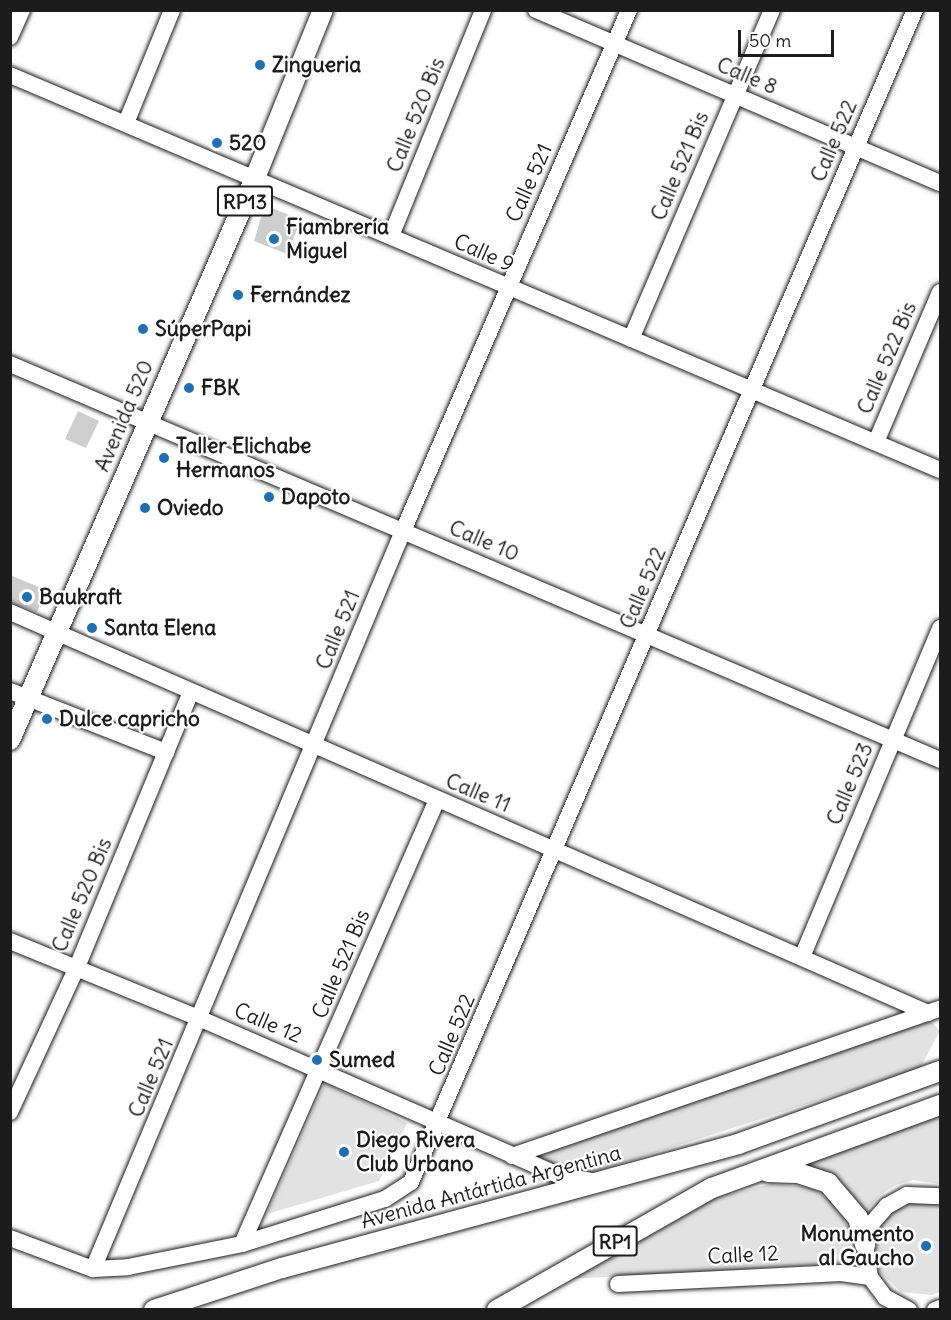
<!DOCTYPE html>
<html>
<head>
<meta charset="utf-8">
<style>
	body { margin:0 }
	#map { position:relative; width:951px; height:1320px; overflow:hidden; background:#fff; font-family:Delius,sans-serif }
	div>[style] { position:absolute }
	[style*='--x'] { left:calc(var(--x)*1px); top:calc(var(--y)*1px); width:calc(var(--w)*1px); rotate:calc(var(--a)*1deg) }
	.green>* { inset:0; background:#e2e2e2 }
	.building>* { inset:0; background:#cecece }
	.roads { filter:drop-shadow(0 0 2px #1c1c1c) drop-shadow(0 0 2px #1c1c1c) }
	.minor>* { height:16px; margin:-8px; padding:0 8px; transform-origin:8px; border-radius:8px; background:#fff }
	.major>* { height:20px; margin:-10px; padding:0 10px; transform-origin:10px; border-radius:10px; background:#fff }
	.dots>* { width:16px; height:16px; translate:-50% -50%; box-sizing:border-box; border:3px solid #fff; border-radius:50% }
	span { translate:-50% -50%; white-space:nowrap; text-align:center; line-height:1.15; -webkit-text-stroke:4.5px #fff; paint-order:stroke }
	.shield-label span { padding:2px 4px; background:#fff; border:2px solid; border-radius:4px; -webkit-text-stroke-width:0 }
	.shield-label { font-size:20px; color:#1c1c1c; font-weight:700 }
	.poi-label { font-size:21px; color:#1c1c1c; font-weight:700 }
	.left { translate:0 -50%; text-align:left }
	.right { translate:-100% -50%; text-align:right }
	.street-label { font-size:21px; color:#1c1c1c }
	.frame { position:absolute; inset:0; border:12px solid #1c1c1c; pointer-events:none }
	.scale { position:absolute; left:738px; top:30px; width:96px; height:27px; box-sizing:border-box; border:3px solid #1c1c1c; border-top:0; padding-left:8px; font-size:18px; line-height:21px; white-space:nowrap; color:#1c1c1c; -webkit-text-stroke:4px #fff; paint-order:stroke }
</style>
</head>
<body>
<div id="map">
	<div class="green">
		<i style="clip-path:polygon(928px 1018px,940px 1031px,920px 1068px,589px 1174px,512px 1156px)"></i>
		<i style="clip-path:polygon(325px 1083px,407px 1123px,379px 1181px,267px 1214px)"></i>
		<i style="clip-path:polygon(940px 1113px,940px 1184px,913px 1180px,896px 1185px,880px 1195px,863px 1215px,840px 1180px,791px 1165px)"></i>
		<i style="clip-path:polygon(770px 1184px,810px 1187px,837px 1205px,853px 1238px,844px 1263px,570px 1279px,704px 1201px)"></i>
		<i style="clip-path:polygon(915px 1200px,940px 1204px,940px 1292px,932px 1295px,901px 1292px,879px 1271px,875px 1256px,879px 1227px,900px 1205px)"></i>
	</div>
	<div class="building">
		<i style="clip-path:polygon(272px 208px,301px 220px,287px 254px,254px 241px,263px 211px)"></i>
		<i style="clip-path:polygon(78px 411px,99px 421px,86px 448px,65px 439px)"></i>
		<i style="clip-path:polygon(10px 575px,46px 590px,37px 612px,10px 602px)"></i>
	</div>
	<div class="roads">
		<div class="minor">
			<i style="--x:536;--y:10;--w:439;--a:23.2"></i>
			<i style="--x:10;--y:37;--w:30;--a:-66"></i>
			<i style="--x:10;--y:75;--w:1010;--a:23.01"></i>
			<i style="--x:126;--y:123;--w:122;--a:-67.8"></i>
			<i style="--x:391;--y:236;--w:244;--a:-67.8"></i>
			<i style="--x:631;--y:339;--w:358;--a:-66.8"></i>
			<i style="--x:10;--y:364;--w:1011;--a:23.06"></i>
			<i style="--x:876;--y:442;--w:163;--a:-66.9"></i>
			<i style="--x:10;--y:612;--w:1002;--a:23.6"></i>
			<i style="--x:10;--y:691;--w:168;--a:21.4"></i>
			<i style="--x:10;--y:941;--w:206;--a:22.2"></i>
			<i style="--x:201;--y:1019;--w:390;--a:23.6"></i>
			<i style="--x:558;--y:1175;--w:35;--a:10"></i>
			<i style="--x:802;--y:957;--w:357;--a:-67.2"></i>
			<i style="--x:10;--y:1112;--w:160;--a:-65.2"></i>
			<i style="--x:77;--y:967;--w:298;--a:-67.5"></i>
			<i style="--x:512;--y:1156;--w:453;--a:-19"></i>
			<i style="--x:10;--y:1238;--w:89;--a:20.5"></i>
			<i style="--x:93;--y:1269;--w:35;--a:-3"></i>
			<i style="--x:128;--y:1267;--w:116;--a:-11.4"></i>
			<i style="--x:242;--y:1244;--w:150;--a:-17.5"></i>
			<i style="--x:385;--y:1199;--w:31;--a:-33"></i>
			<i style="--x:411;--y:1182;--w:1276;--a:-66.73"></i>
			<i style="--x:242;--y:1244;--w:485;--a:-66.3"></i>
			<i style="--x:93;--y:1269;--w:800;--a:-67.21"></i>
			<i style="--x:403;--y:531;--w:568;--a:-66.55"></i>
			<i style="--x:618;--y:1284;--w:223;--a:-2.8"></i>
			<i style="--x:841;--y:1273;--w:29;--a:8"></i>
			<i style="--x:909;--y:1310;--w:27;--a:-152"></i>
			<i style="--x:885;--y:1297;--w:25;--a:-127"></i>
			<i style="--x:870;--y:1277;--w:32;--a:-99"></i>
			<i style="--x:865;--y:1245;--w:23;--a:-72"></i>
			<i style="--x:872;--y:1223;--w:23;--a:-49"></i>
			<i style="--x:887;--y:1206;--w:23;--a:-29"></i>
			<i style="--x:907;--y:1195;--w:33;--a:2"></i>
			<i style="--x:935;--y:1310;--w:5;--a:-22"></i>
		</div>
		<div class="major">
			<i style="--x:10;--y:740;--w:613;--a:-66.45"></i>
			<i style="--x:255;--y:178;--w:181;--a:-68"></i>
			<i style="--x:768;--y:1172;--w:30;--a:2"></i>
			<i style="--x:798;--y:1173;--w:32;--a:18"></i>
			<i style="--x:828;--y:1183;--w:46;--a:49.4"></i>
			<i style="--x:858;--y:1218;--w:28;--a:75"></i>
			<i style="--x:154;--y:1310;--w:135;--a:-18.2"></i>
			<i style="--x:282;--y:1268;--w:473;--a:-15.2"></i>
			<i style="--x:738;--y:1144;--w:215;--a:-19.9"></i>
			<i style="--x:497;--y:1310;--w:247;--a:-29.6"></i>
			<i style="--x:712;--y:1188;--w:243;--a:-20"></i>
		</div>
	</div>
	<div class="dots">
		<i style="left:260px;top:65px;background:#1f6fb2"></i>
		<i style="left:217px;top:143px;background:#1f6fb2"></i>
		<i style="left:274px;top:239px;background:#1f6fb2"></i>
		<i style="left:238px;top:295px;background:#1f6fb2"></i>
		<i style="left:143px;top:329px;background:#1f6fb2"></i>
		<i style="left:189px;top:388px;background:#1f6fb2"></i>
		<i style="left:164px;top:458px;background:#1f6fb2"></i>
		<i style="left:269px;top:497px;background:#1f6fb2"></i>
		<i style="left:145px;top:508px;background:#1f6fb2"></i>
		<i style="left:27px;top:597px;background:#1f6fb2"></i>
		<i style="left:92px;top:628px;background:#1f6fb2"></i>
		<i style="left:47px;top:719px;background:#1f6fb2"></i>
		<i style="left:317px;top:1060px;background:#1f6fb2"></i>
		<i style="left:344px;top:1152px;background:#1f6fb2"></i>
		<i style="left:926px;top:1246px;background:#1f6fb2"></i>
	</div>
	<div class="shield-label">
		<span style="left:245px;top:201px">RP13</span>
		<span style="left:615px;top:1241px">RP1</span>
	</div>
	<div class="poi-label">
		<span class="left" style="left:272px;top:65px">Zingueria</span>
		<span class="left" style="left:229px;top:143px">520</span>
		<span class="left" style="left:286px;top:239px">Fiambrería<br>Miguel</span>
		<span class="left" style="left:250px;top:295px">Fernández</span>
		<span class="left" style="left:155px;top:329px">SúperPapi</span>
		<span class="left" style="left:201px;top:388px">FBK</span>
		<span class="left" style="left:176px;top:458px">Taller Elichabe<br>Hermanos</span>
		<span class="left" style="left:281px;top:497px">Dapoto</span>
		<span class="left" style="left:157px;top:508px">Oviedo</span>
		<span class="left" style="left:39px;top:597px">Baukraft</span>
		<span class="left" style="left:104px;top:628px">Santa Elena</span>
		<span class="left" style="left:59px;top:719px">Dulce capricho</span>
		<span class="left" style="left:329px;top:1060px">Sumed</span>
		<span class="left" style="left:356px;top:1152px">Diego Rivera<br>Club Urbano</span>
		<span class="right" style="left:914px;top:1246px">Monumento<br>al Gaucho</span>
	</div>
	<div class="street-label">
		<span style="left:747px;top:76px;rotate:23deg">Calle 8</span>
		<span style="left:416px;top:115px;rotate:-68deg">Calle 520 Bis</span>
		<span style="left:834px;top:141px;rotate:-67deg">Calle 522</span>
		<span style="left:680px;top:166px;rotate:-67deg">Calle 521 Bis</span>
		<span style="left:529px;top:183px;rotate:-66deg">Calle 521</span>
		<span style="left:484px;top:253px;rotate:24deg">Calle 9</span>
		<span style="left:887px;top:358px;rotate:-67deg">Calle 522 Bis</span>
		<span style="left:124px;top:416px;rotate:-67deg">Avenida 520</span>
		<span style="left:484px;top:541px;rotate:23deg">Calle 10</span>
		<span style="left:643px;top:588px;rotate:-67deg">Calle 522</span>
		<span style="left:338px;top:630px;rotate:-68deg">Calle 521</span>
		<span style="left:850px;top:784px;rotate:-67deg">Calle 523</span>
		<span style="left:478px;top:793px;rotate:23deg">Calle 11</span>
		<span style="left:82px;top:895px;rotate:-67deg">Calle 520 Bis</span>
		<span style="left:341px;top:964px;rotate:-67deg">Calle 521 Bis</span>
		<span style="left:268px;top:1023px;rotate:23deg">Calle 12</span>
		<span style="left:452px;top:1035px;rotate:-67deg">Calle 522</span>
		<span style="left:151px;top:1078px;rotate:-67deg">Calle 521</span>
		<span style="left:491px;top:1187px;rotate:-15deg">Avenida Antártida Argentina</span>
		<span style="left:743px;top:1255px;rotate:-3deg">Calle 12</span>
	</div>
	<div class="frame"></div>
	<div class="scale">50 m</div>
</div>
</body>
</html>
